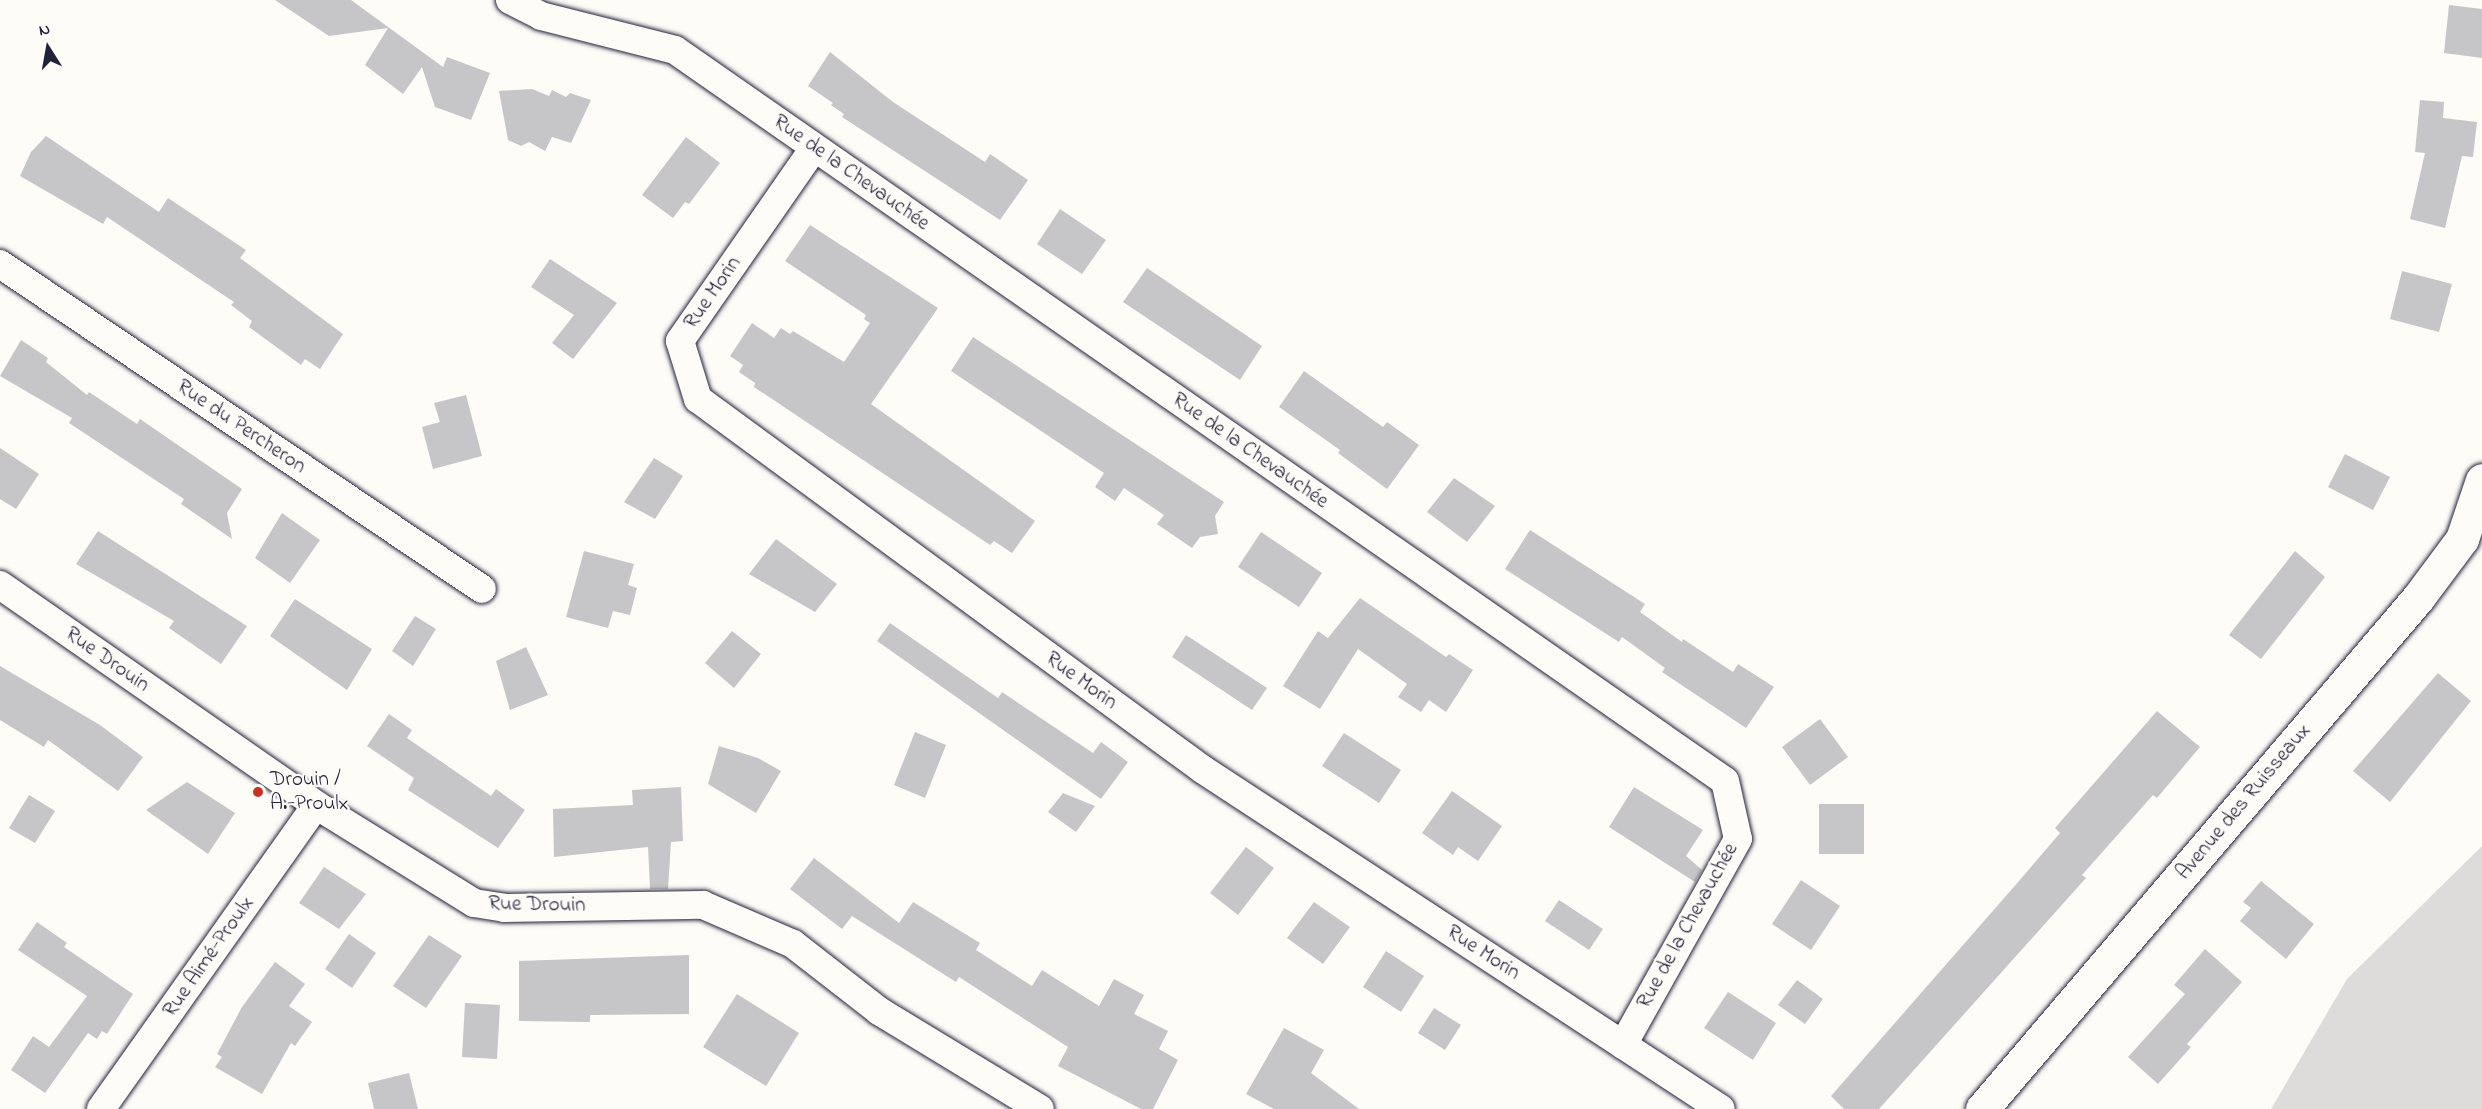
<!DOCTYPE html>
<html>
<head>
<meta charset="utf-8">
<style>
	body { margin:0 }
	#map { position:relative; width:2482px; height:1109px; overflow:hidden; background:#fdfcf7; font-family:"Indie Flower",sans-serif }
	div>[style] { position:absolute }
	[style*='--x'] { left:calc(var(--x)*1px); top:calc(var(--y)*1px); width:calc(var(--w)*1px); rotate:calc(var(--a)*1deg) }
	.green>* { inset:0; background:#dddcdb }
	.building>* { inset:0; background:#c6c6c8 }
	.roads { filter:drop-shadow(0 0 2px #22223b) drop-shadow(0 0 2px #22223b) }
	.street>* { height:28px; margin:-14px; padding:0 14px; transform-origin:14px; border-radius:14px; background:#fdfcf7 }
	.secondary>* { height:33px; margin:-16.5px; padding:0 16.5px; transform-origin:16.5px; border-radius:16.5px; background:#fdfcf7 }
	.dots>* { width:16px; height:16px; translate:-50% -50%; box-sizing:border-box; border:3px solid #fdfcf7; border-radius:50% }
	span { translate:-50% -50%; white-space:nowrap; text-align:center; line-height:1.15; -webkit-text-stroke:4.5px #fdfcf7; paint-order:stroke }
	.street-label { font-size:21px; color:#22223b }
	.poi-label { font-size:21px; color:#22223b }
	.left { translate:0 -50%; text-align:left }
	.north { position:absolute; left:18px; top:18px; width:60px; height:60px; -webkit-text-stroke:4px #fdfcf7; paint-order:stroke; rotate:349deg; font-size:16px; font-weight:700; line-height:24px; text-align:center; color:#22223b }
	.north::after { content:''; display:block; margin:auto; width:21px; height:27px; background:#22223b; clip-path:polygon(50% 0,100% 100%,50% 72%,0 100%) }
</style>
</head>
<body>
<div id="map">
	<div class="green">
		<i style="clip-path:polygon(2482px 846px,2482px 1109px,2271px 1109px,2347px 979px)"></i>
	</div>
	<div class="building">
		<i style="clip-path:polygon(275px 0,351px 0,443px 67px,447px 57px,490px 73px,471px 120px,435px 107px,422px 67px,403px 94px,365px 65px,388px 28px,329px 36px)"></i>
		<i style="clip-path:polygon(2449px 5px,2482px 9px,2482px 58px,2444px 53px)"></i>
		<i style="clip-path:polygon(830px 52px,893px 102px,985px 162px,990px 154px,1028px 180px,1000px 220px,842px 117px,844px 114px,831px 105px,833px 103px,808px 86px)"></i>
		<i style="clip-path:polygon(532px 89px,549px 96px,552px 90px,566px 97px,570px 93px,591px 100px,571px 143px,552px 137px,545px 151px,529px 142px,521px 146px,508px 140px,499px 91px)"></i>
		<i style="clip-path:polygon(2420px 100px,2444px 102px,2443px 118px,2477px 122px,2473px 157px,2462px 156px,2445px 228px,2410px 219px,2425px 153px,2415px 152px)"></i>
		<i style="clip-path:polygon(46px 136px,159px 212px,168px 198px,246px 250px,240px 258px,343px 334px,320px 369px,305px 359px,301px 365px,249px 327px,252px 321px,231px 305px,234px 302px,107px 217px,103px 224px,20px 176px,31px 152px)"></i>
		<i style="clip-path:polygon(686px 137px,720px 163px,689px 204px,685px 202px,673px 218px,642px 195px)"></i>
		<i style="clip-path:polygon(1060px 209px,1106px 240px,1082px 274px,1037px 244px)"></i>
		<i style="clip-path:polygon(810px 225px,938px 308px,871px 404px,1035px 521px,1012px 553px,994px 541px,990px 545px,754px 387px,755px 383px,739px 372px,743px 365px,730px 356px,752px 323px,774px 338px,781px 328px,790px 334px,793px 331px,844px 362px,870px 323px,864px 319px,866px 315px,785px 261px)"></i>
		<i style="clip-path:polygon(550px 259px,617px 303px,573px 359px,552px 343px,574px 315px,531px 287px)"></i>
		<i style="clip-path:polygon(1147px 268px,1262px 346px,1240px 380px,1123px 302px)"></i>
		<i style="clip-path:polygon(2402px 271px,2452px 284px,2439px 332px,2390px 319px)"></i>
		<i style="clip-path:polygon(973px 337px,1224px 502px,1215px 516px,1218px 534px,1200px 537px,1192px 548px,1157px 524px,1164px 515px,1124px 488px,1115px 501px,1095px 487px,1104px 473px,951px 371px)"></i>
		<i style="clip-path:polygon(21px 340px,48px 358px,46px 362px,87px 395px,89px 392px,137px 424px,140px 419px,242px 489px,227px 513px,232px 539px,181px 504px,184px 499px,69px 423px,72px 418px,0 376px)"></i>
		<i style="clip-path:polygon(1304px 371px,1383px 427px,1387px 422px,1419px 445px,1387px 489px,1338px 453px,1340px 450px,1279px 407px)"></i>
		<i style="clip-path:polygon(466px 395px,482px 456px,433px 469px,422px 427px,440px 422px,434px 403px)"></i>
		<i style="clip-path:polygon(0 448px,39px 474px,16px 509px,0 499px)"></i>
		<i style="clip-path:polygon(2345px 454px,2390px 477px,2373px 510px,2328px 487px)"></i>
		<i style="clip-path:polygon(654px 458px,683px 476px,655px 519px,624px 502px)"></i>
		<i style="clip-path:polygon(1454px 478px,1495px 506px,1467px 542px,1427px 512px)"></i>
		<i style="clip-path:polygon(282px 513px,320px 540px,290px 583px,255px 558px)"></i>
		<i style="clip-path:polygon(1530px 530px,1645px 604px,1640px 612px,1682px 642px,1683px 639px,1733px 672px,1738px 664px,1774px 687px,1746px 728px,1662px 672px,1665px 668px,1622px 637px,1619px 642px,1505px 569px)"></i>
		<i style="clip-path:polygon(98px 531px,247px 626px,221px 664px,169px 628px,174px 621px,76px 564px)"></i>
		<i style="clip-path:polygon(1261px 532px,1322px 573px,1299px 607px,1238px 567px)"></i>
		<i style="clip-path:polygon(776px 539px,837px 584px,815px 612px,749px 574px)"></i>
		<i style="clip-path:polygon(584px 551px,634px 564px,628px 585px,637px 588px,630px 615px,613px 611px,608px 628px,566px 617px)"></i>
		<i style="clip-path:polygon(2295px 551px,2325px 577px,2261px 659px,2229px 635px)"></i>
		<i style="clip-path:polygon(1360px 598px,1446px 657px,1449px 654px,1473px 670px,1446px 712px,1429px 700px,1421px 712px,1398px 697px,1407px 684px,1358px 649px,1320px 709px,1283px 686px,1318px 631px,1328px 638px)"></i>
		<i style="clip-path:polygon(295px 599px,372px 649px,347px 690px,270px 636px)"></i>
		<i style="clip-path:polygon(415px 616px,436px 629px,413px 666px,392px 651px)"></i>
		<i style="clip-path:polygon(890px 623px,998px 698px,1002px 692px,1093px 753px,1101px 742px,1128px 762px,1101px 799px,877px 641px)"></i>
		<i style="clip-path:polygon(732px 631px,761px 654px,734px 688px,705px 663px)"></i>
		<i style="clip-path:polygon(1186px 635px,1267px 688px,1252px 710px,1172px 657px)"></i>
		<i style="clip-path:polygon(526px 647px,548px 695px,510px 710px,496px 661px)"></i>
		<i style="clip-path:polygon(0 666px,100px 725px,143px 757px,118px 791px,48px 740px,44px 747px,0 720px)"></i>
		<i style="clip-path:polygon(2438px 673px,2471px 701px,2390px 802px,2353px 771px)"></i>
		<i style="clip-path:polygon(2157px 711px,2200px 747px,2157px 798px,2153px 795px,2082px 875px,2086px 878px,1879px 1109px,1844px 1109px,1831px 1096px,2019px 881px,2060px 833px,2055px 828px)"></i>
		<i style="clip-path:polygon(389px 714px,412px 730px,407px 738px,491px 796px,496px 789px,525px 810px,498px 848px,408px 790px,414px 778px,367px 746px)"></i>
		<i style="clip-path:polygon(1820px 719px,1848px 757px,1810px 785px,1782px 747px)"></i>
		<i style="clip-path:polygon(915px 732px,946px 745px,925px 798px,894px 785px)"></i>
		<i style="clip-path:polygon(1344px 733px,1401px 770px,1379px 803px,1322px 766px)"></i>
		<i style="clip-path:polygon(719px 746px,758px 758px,781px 771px,756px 813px,708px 784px)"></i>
		<i style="clip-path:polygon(187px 782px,235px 813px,208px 854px,146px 810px)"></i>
		<i style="clip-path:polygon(681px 787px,683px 841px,671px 842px,668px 889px,650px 889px,648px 847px,554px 857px,553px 809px,633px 805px,632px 790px)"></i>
		<i style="clip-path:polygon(1634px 787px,1703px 830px,1686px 856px,1702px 870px,1695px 882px,1609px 827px)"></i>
		<i style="clip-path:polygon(1452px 791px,1502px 826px,1478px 861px,1458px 847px,1453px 855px,1422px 833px)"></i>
		<i style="clip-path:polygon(1063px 793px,1095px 806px,1076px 832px,1048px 812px)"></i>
		<i style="clip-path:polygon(29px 795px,55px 811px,35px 843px,9px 828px)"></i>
		<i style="clip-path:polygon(1819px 804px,1864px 804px,1864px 854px,1819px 854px)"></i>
		<i style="clip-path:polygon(1246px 847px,1274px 868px,1238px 915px,1210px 893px)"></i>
		<i style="clip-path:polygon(814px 858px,899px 923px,913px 902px,980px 943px,976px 950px,1032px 986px,1042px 970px,1099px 1006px,1114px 979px,1144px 995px,1134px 1014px,1168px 1031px,1159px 1049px,1178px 1060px,1153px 1109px,1141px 1109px,1058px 1066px,1068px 1047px,959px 977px,956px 982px,852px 916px,842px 929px,790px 889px)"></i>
		<i style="clip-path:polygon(324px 867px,366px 894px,339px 929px,299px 903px)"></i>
		<i style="clip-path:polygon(1801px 880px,1840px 906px,1811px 950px,1772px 924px)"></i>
		<i style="clip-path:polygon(2261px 881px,2314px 924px,2286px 959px,2240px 921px,2251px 908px,2243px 902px)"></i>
		<i style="clip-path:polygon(1559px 900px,1603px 929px,1589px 950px,1545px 921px)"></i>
		<i style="clip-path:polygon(1314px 902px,1350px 927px,1323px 964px,1287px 938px)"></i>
		<i style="clip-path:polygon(37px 922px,67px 943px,64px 947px,133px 994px,107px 1034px,102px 1031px,97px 1039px,88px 1033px,45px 1093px,11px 1070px,33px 1036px,49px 1047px,87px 996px,18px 950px)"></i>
		<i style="clip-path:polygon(349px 934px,376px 953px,352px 988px,325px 969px)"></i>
		<i style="clip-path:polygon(429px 935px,462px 956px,426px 1008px,393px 986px)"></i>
		<i style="clip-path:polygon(2205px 949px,2242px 982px,2187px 1044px,2191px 1047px,2158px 1084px,2128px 1057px,2185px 994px,2174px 985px)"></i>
		<i style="clip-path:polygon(1386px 951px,1424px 976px,1401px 1012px,1363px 987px)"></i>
		<i style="clip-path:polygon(689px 955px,689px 1014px,590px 1015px,590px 1022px,519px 1021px,519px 961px)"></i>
		<i style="clip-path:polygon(275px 962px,305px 984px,289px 1006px,312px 1022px,295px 1046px,291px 1043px,262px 1094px,215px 1067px,222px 1057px,217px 1054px,242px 1007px)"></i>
		<i style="clip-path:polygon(1797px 980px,1823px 999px,1805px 1024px,1778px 1005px)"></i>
		<i style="clip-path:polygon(1728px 992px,1776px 1023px,1753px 1060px,1704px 1028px)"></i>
		<i style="clip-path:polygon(737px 994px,799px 1033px,766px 1086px,703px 1047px)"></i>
		<i style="clip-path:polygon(465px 1003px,500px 1005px,497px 1059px,462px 1057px)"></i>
		<i style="clip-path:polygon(1434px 1008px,1461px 1025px,1445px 1050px,1418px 1033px)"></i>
		<i style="clip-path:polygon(1284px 1028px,1324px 1050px,1311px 1073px,1359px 1109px,1274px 1109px,1246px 1094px)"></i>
		<i style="clip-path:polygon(409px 1073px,418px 1109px,374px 1109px,368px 1083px)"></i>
	</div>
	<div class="roads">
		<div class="street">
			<i style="--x:510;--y:0;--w:35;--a:27"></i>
			<i style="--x:541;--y:16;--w:138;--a:14.2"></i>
			<i style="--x:675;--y:50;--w:1279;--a:34.85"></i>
			<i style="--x:1725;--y:781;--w:59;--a:77.4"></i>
			<i style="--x:1738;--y:839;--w:236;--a:119.2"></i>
			<i style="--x:814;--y:148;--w:235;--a:124.8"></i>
			<i style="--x:680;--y:341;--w:61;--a:72.8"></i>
			<i style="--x:698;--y:399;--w:625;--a:36.28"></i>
			<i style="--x:1202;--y:769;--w:620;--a:33.23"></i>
			<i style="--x:0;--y:264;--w:581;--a:33.99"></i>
			<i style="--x:0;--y:585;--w:385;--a:34.8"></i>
			<i style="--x:316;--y:805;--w:186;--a:31.8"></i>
			<i style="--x:474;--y:903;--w:30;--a:9"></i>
			<i style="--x:504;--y:908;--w:199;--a:-0.9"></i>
			<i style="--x:703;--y:905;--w:98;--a:23.4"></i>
			<i style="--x:793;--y:944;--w:109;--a:37.9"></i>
			<i style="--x:879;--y:1011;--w:188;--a:31.3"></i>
			<i style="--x:101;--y:1109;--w:372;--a:-54.7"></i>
		</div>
		<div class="secondary">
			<i style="--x:1982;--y:1109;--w:672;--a:-49.53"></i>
			<i style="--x:2418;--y:598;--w:74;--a:-53.3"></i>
			<i style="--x:2462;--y:539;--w:62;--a:-71.3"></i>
		</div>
	</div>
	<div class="dots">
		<i style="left:258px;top:792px;background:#c8321e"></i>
	</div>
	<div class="street-label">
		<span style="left:851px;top:173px;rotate:35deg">Rue de la Chevauchée</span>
		<span style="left:713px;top:293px;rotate:-55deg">Rue Morin</span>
		<span style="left:241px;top:427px;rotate:34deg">Rue du Percheron</span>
		<span style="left:1250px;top:451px;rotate:35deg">Rue de la Chevauchée</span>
		<span style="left:107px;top:660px;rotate:35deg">Rue Drouin</span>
		<span style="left:1081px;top:681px;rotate:36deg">Rue Morin</span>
		<span style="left:2244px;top:802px;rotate:-50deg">Avenue des Ruisseaux</span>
		<span style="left:537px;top:905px;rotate:1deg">Rue Drouin</span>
		<span style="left:1688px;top:926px;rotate:-61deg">Rue de la Chevauchée</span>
		<span style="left:1483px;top:953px;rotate:33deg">Rue Morin</span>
		<span style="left:209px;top:957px;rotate:-55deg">Rue Aimé-Proulx</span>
	</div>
	<div class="poi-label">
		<span class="left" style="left:270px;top:792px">Drouin /<br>A.-Proulx</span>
	</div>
	<div class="north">N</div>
</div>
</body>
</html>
